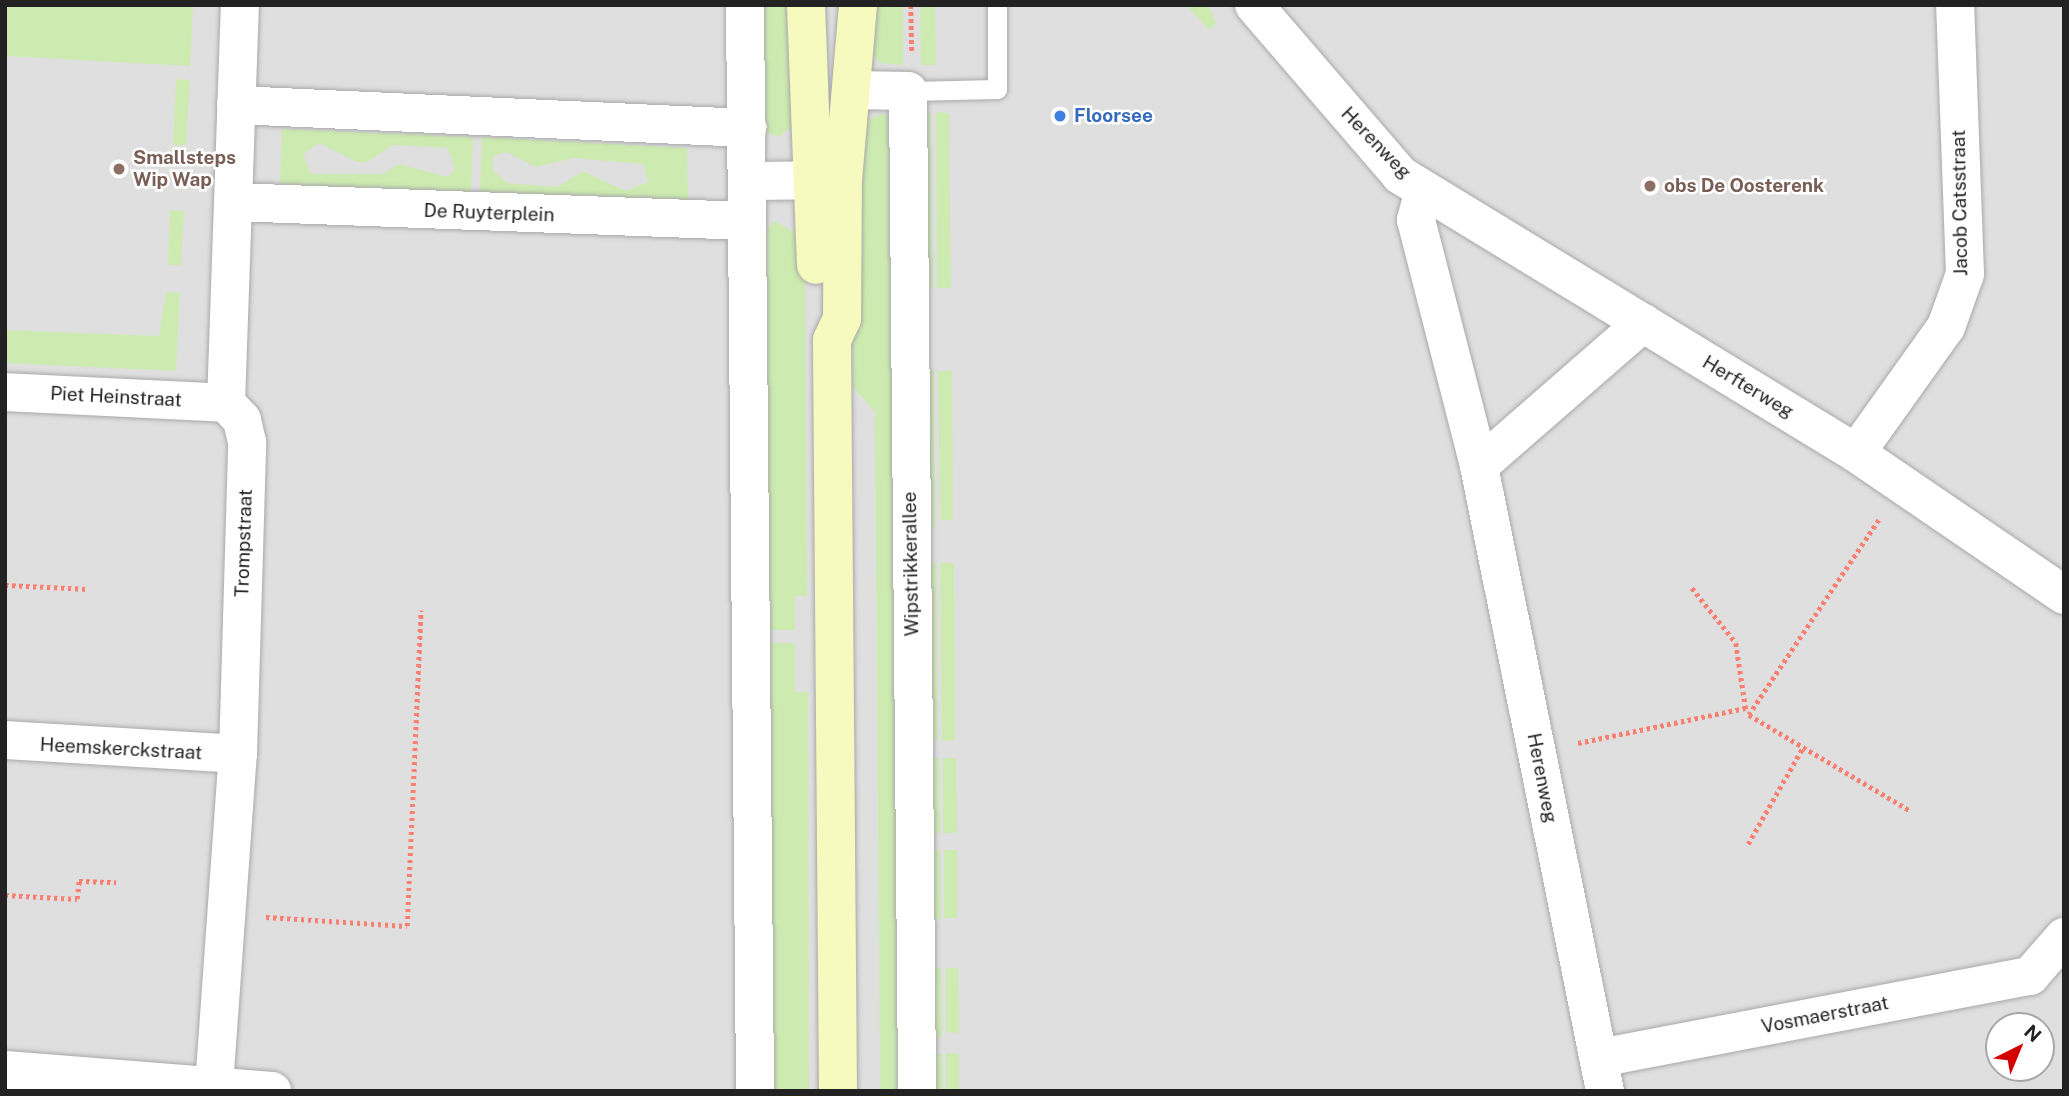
<!DOCTYPE html>
<html>
<head>
<meta charset="utf-8">
<style>
	body { margin:0 }
	#map { position:relative; width:2069px; height:1096px; overflow:hidden; background:#f2efe9; font-family:"Public Sans",sans-serif }
	div>[style] { position:absolute }
	[style*='--x'] { left:calc(var(--x)*1px); top:calc(var(--y)*1px); width:calc(var(--w)*1px); rotate:calc(var(--a)*1deg) }
	.residential>* { inset:0; background:#e0dfdf }
	.grass>* { inset:0; background:#cdebb0 }
	.path>* { height:4.5px; margin-top:-2.25px; transform-origin:0; background:repeating-linear-gradient(90deg,#fa8072 0 3.5px,transparent 0 7px) }
	.roads { filter:drop-shadow(0 0 2px #a9a9a9) drop-shadow(0 0 2px #a9a9a9) }
	.lane>* { height:19px; margin:-9.5px; padding:0 9.5px; transform-origin:9.5px; border-radius:9.5px; background:#fff }
	.street>* { height:38px; margin:-19px; padding:0 19px; transform-origin:19px; border-radius:19px; background:#fff }
	.secondary>* { height:38px; margin:-19px; padding:0 19px; transform-origin:19px; border-radius:19px; background:#f7fabf }
	.dots>* { width:19px; height:19px; translate:-50% -50%; box-sizing:border-box; border:4px solid #fff; border-radius:50% }
	span { translate:-50% -50%; white-space:nowrap; text-align:center; line-height:1.15; -webkit-text-stroke:5px #fff; paint-order:stroke }
	.shop-label { font-size:19px; color:#366cbe; font-weight:700 }
	.left { translate:0 -50%; text-align:left }
	.street-label { font-size:19px; color:#222 }
	.education-label { font-size:19px; color:#785e54; font-weight:700 }
	.frame { position:absolute; inset:0; border:7px solid #222; pointer-events:none }
	.north { position:absolute; left:1985px; top:1012px; width:70px; height:70px; box-sizing:border-box; background:#fff; border:2px solid #a7a7a7; border-radius:50%; rotate:43deg; font-size:19px; font-weight:700; line-height:28px; text-align:center; color:#222 }
	.north::after { content:''; display:block; margin:auto; width:24px; height:32px; background:#d40000; clip-path:polygon(50% 0,100% 100%,50% 72%,0 100%) }
</style>
</head>
<body>
<div id="map">
	<div class="residential">
		<i style="clip-path:polygon(evenodd,5px 5px,2064px 5px,2064px 1091px,5px 1091px,5px 5px,1999px 1026px,2041px 1026px,2041px 1068px,1999px 1068px,1999px 1026px)"></i>
	</div>
	<div class="grass">
		<i style="clip-path:polygon(5px 5px,193px 5px,190px 66px,5px 56px)"></i>
		<i style="clip-path:polygon(760px 5px,795px 5px,797px 121px,779px 137px,765px 132px)"></i>
		<i style="clip-path:polygon(870px 5px,903px 5px,903px 65px,880px 63px,872px 53px)"></i>
		<i style="clip-path:polygon(920px 5px,935px 5px,936px 65px,921px 65px)"></i>
		<i style="clip-path:polygon(1186px 5px,1209px 5px,1216px 24px,1209px 30px)"></i>
		<i style="clip-path:polygon(176px 79px,190px 80px,186px 145px,173px 145px)"></i>
		<i style="clip-path:polygon(936px 112px,949px 113px,951px 288px,937px 288px)"></i>
		<i style="clip-path:polygon(921px 113px,931px 113px,933px 289px,923px 289px)"></i>
		<i style="clip-path:polygon(883px 114px,892px 118px,904px 1091px,880px 1091px,875px 412px,853px 387px,852px 242px,867px 120px)"></i>
		<i style="clip-path:polygon(evenodd,282px 129px,473px 137px,471px 193px,280px 186px,282px 129px,319px 143px,357px 162px,368px 162px,392px 145px,448px 148px,455px 169px,448px 177px,399px 164px,383px 174px,311px 174px,303px 154px,319px 143px)"></i>
		<i style="clip-path:polygon(evenodd,482px 137px,687px 148px,688px 201px,480px 193px,482px 137px,506px 152px,536px 167px,574px 158px,643px 164px,648px 182px,626px 191px,583px 171px,558px 187px,507px 183px,492px 169px,494px 156px,506px 152px)"></i>
		<i style="clip-path:polygon(170px 210px,184px 211px,181px 265px,168px 265px)"></i>
		<i style="clip-path:polygon(774px 221px,796px 233px,805px 258px,807px 596px,795px 596px,795px 630px,766px 630px,765px 231px)"></i>
		<i style="clip-path:polygon(166px 292px,180px 293px,176px 371px,5px 363px,5px 330px,159px 336px)"></i>
		<i style="clip-path:polygon(923px 370px,934px 370px,935px 528px,925px 527px)"></i>
		<i style="clip-path:polygon(938px 371px,952px 371px,953px 520px,940px 520px)"></i>
		<i style="clip-path:polygon(926px 563px,936px 563px,938px 741px,927px 740px)"></i>
		<i style="clip-path:polygon(940px 563px,954px 563px,955px 740px,942px 741px)"></i>
		<i style="clip-path:polygon(766px 643px,795px 643px,795px 692px,808px 692px,809px 1091px,770px 1088px)"></i>
		<i style="clip-path:polygon(928px 758px,939px 758px,940px 833px,929px 832px)"></i>
		<i style="clip-path:polygon(943px 758px,956px 758px,957px 833px,943px 833px)"></i>
		<i style="clip-path:polygon(929px 850px,940px 850px,941px 919px,930px 917px)"></i>
		<i style="clip-path:polygon(944px 850px,957px 850px,957px 918px,944px 918px)"></i>
		<i style="clip-path:polygon(931px 968px,941px 968px,942px 1037px,931px 1037px)"></i>
		<i style="clip-path:polygon(946px 968px,958px 968px,959px 1033px,946px 1032px)"></i>
		<i style="clip-path:polygon(946px 1053px,959px 1054px,959px 1091px,946px 1091px)"></i>
		<i style="clip-path:polygon(931px 1054px,942px 1054px,943px 1091px,931px 1091px)"></i>
	</div>
	<div class="path">
		<i style="--x:911;--y:5;--w:46;--a:88.8"></i>
		<i style="--x:1879;--y:520;--w:234;--a:123.7"></i>
		<i style="--x:1749;--y:715;--w:188;--a:30.7"></i>
		<i style="--x:5;--y:585;--w:83;--a:2.8"></i>
		<i style="--x:1692;--y:588;--w:70;--a:51.3"></i>
		<i style="--x:1736;--y:643;--w:68;--a:81.5"></i>
		<i style="--x:1578;--y:743;--w:171;--a:-11.8"></i>
		<i style="--x:1748;--y:844;--w:112;--a:-60.4"></i>
		<i style="--x:5;--y:895;--w:72;--a:3.2"></i>
		<i style="--x:77;--y:899;--w:18;--a:-84"></i>
		<i style="--x:79;--y:881;--w:37;--a:2"></i>
		<i style="--x:266;--y:917;--w:141;--a:3.7"></i>
		<i style="--x:407;--y:926;--w:316;--a:-87.5"></i>
	</div>
	<div class="roads">
		<div class="lane">
			<i style="--x:908;--y:91;--w:89;--a:-1.3"></i>
			<i style="--x:997;--y:89;--w:84;--a:-90"></i>
		</div>
		<div class="street">
			<i style="--x:745;--y:5;--w:1086;--a:89.47"></i>
			<i style="--x:1254;--y:5;--w:224;--a:49.3"></i>
			<i style="--x:1400;--y:175;--w:534;--a:31.37"></i>
			<i style="--x:1856;--y:453;--w:252;--a:34.3"></i>
			<i style="--x:854;--y:90;--w:54;--a:1.1"></i>
			<i style="--x:908;--y:91;--w:1000;--a:89.48"></i>
			<i style="--x:236;--y:105;--w:512;--a:2.58"></i>
			<i style="--x:748;--y:181;--w:95;--a:-0.6"></i>
			<i style="--x:1424;--y:190;--w:31;--a:105"></i>
			<i style="--x:1416;--y:220;--w:254;--a:75.6"></i>
			<i style="--x:1479;--y:466;--w:638;--a:78.6"></i>
			<i style="--x:233;--y:202;--w:513;--a:2.12"></i>
			<i style="--x:5;--y:392;--w:221;--a:2.8"></i>
			<i style="--x:1856;--y:453;--w:155;--a:-54.5"></i>
			<i style="--x:1946;--y:327;--w:56;--a:-70.3"></i>
			<i style="--x:1965;--y:274;--w:269;--a:-92.1"></i>
			<i style="--x:1479;--y:466;--w:218;--a:-41.1"></i>
			<i style="--x:5;--y:740;--w:233;--a:3.4"></i>
			<i style="--x:1599;--y:1058;--w:439;--a:-10.8"></i>
			<i style="--x:2030;--y:976;--w:52;--a:-48.9"></i>
			<i style="--x:5;--y:1070;--w:268;--a:4.5"></i>
			<i style="--x:214;--y:1086;--w:333;--a:-85.9"></i>
			<i style="--x:238;--y:754;--w:312;--a:-88.3"></i>
			<i style="--x:247;--y:442;--w:23;--a:-103"></i>
			<i style="--x:242;--y:420;--w:23;--a:-133"></i>
			<i style="--x:226;--y:403;--w:398;--a:-88"></i>
		</div>
		<div class="secondary">
			<i style="--x:806;--y:5;--w:260;--a:87.8"></i>
			<i style="--x:838;--y:1091;--w:751;--a:-90.46"></i>
			<i style="--x:832;--y:340;--w:23;--a:-65"></i>
			<i style="--x:842;--y:319;--w:139;--a:-89.6"></i>
			<i style="--x:843;--y:180;--w:176;--a:-85.1"></i>
		</div>
	</div>
	<div class="dots">
		<i style="left:1060px;top:116px;background:#3f7fe0"></i>
		<i style="left:119px;top:169px;background:#8d6e63"></i>
		<i style="left:1650px;top:186px;background:#8d6e63"></i>
	</div>
	<div class="shop-label">
		<span class="left" style="left:1074px;top:116px">Floorsee</span>
	</div>
	<div class="street-label">
		<span style="left:1376px;top:143px;rotate:46deg">Herenweg</span>
		<span style="left:1960px;top:203px;rotate:-91deg">Jacob Catsstraat</span>
		<span style="left:489px;top:213px;rotate:2deg">De Ruyterplein</span>
		<span style="left:1748px;top:387px;rotate:31deg">Herfterweg</span>
		<span style="left:116px;top:397px;rotate:3deg">Piet Heinstraat</span>
		<span style="left:244px;top:543px;rotate:-88deg">Trompstraat</span>
		<span style="left:911px;top:564px;rotate:-91deg">Wipstrikkerallee</span>
		<span style="left:121px;top:749px;rotate:3deg">Heemskerckstraat</span>
		<span style="left:1542px;top:778px;rotate:79deg">Herenweg</span>
		<span style="left:1825px;top:1015px;rotate:-11deg">Vosmaerstraat</span>
	</div>
	<div class="education-label">
		<span class="left" style="left:133px;top:169px">Smallsteps<br>Wip Wap</span>
		<span class="left" style="left:1664px;top:186px">obs De Oosterenk</span>
	</div>
	<div class="frame"></div>
	<div class="north">N</div>
</div>
</body>
</html>
